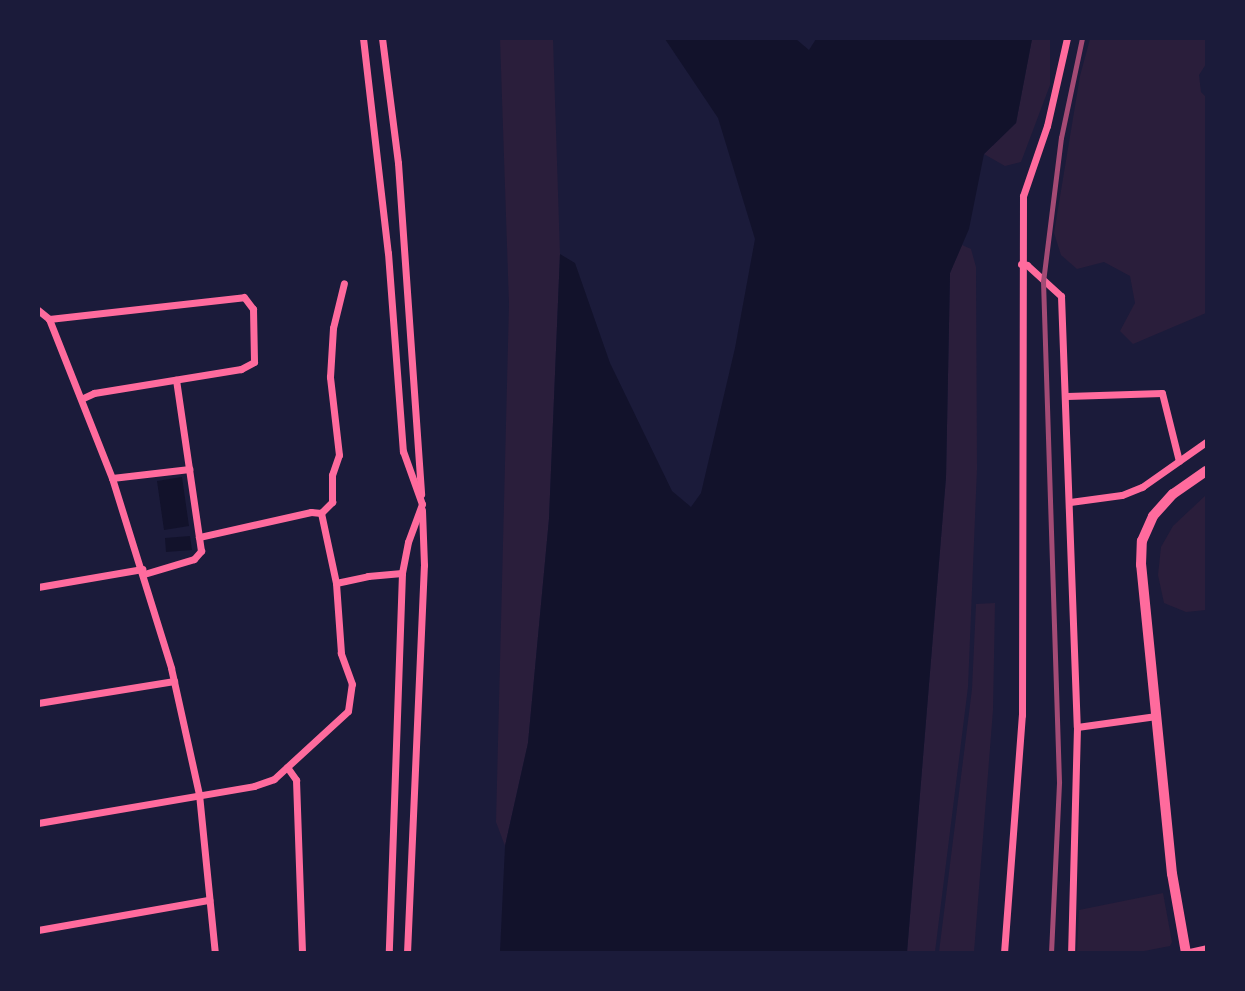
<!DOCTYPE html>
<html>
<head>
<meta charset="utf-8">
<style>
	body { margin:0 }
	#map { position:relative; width:1245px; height:991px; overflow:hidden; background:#1b1b3a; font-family:Raleway,sans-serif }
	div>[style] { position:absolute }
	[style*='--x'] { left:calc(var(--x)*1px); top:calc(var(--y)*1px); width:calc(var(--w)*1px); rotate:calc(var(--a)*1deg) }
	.green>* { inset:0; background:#2a1e3b }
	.water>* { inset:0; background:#12122b }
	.minor>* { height:7px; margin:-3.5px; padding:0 3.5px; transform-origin:3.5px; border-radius:3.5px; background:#ff6b9d }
	.tertiary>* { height:10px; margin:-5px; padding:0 5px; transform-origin:5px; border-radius:5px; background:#ff6b9d }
	.rail>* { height:4.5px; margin:-2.25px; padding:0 2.25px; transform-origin:2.25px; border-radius:2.25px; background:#a44b75 }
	span { translate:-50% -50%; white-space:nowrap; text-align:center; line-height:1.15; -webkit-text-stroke:6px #1b1b3a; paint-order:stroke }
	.frame { position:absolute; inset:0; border:40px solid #1b1b3a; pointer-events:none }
</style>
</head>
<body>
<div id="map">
	<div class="green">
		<i style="clip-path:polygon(500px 39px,553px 39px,560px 254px,549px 519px,528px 743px,505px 846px,496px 822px,509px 304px)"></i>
		<i style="clip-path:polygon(1032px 39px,1050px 39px,1050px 85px,1021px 162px,1005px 166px,984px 154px,1016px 123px)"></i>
		<i style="clip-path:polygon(1090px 39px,1206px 39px,1206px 64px,1199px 75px,1201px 92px,1206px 97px,1206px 313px,1133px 344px,1120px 331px,1135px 303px,1130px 276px,1104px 262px,1077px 269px,1061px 255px,1054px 233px,1080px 76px)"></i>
		<i style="clip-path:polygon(962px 245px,971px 249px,976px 267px,977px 469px,968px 687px,935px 952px,907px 953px,946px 477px,950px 273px)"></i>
		<i style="clip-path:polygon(1206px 495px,1206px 610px,1186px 612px,1164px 603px,1158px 575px,1161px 547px,1173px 526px)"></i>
		<i style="clip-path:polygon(995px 603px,993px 710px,974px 952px,939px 952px,972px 689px,976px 604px)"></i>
		<i style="clip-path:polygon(1163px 893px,1172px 942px,1170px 946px,1139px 952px,1077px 952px,1079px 910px)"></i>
	</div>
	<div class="water">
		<i style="clip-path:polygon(665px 39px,796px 39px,809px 50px,816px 39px,1032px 39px,1016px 123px,984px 154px,969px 229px,950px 273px,946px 477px,907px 952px,500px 952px,505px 846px,528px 743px,549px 519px,560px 254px,575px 263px,610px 363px,672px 491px,691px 507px,701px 493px,735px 348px,755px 239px,718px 118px)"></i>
		<i style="clip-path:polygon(182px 477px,189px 526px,164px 530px,157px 481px)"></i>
		<i style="clip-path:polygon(190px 536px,192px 550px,166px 552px,165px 538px)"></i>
	</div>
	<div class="minor">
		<i style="--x:363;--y:38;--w:216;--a:83.4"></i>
		<i style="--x:388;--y:253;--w:199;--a:85.7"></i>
		<i style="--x:403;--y:451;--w:56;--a:70.3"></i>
		<i style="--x:422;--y:504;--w:40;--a:110.2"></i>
		<i style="--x:408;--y:542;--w:32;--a:101"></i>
		<i style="--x:402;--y:573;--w:380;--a:92"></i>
		<i style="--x:382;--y:38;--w:126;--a:82.7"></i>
		<i style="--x:398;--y:163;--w:332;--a:86"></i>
		<i style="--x:1021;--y:264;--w:6;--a:9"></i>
		<i style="--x:1027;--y:265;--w:46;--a:42.4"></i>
		<i style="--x:1061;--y:296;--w:431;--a:87.9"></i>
		<i style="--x:1077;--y:727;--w:226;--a:91.5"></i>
		<i style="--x:38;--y:310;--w:14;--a:39"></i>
		<i style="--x:49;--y:319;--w:171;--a:68.4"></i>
		<i style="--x:112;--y:478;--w:199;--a:72.7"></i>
		<i style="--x:171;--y:668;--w:129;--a:77.5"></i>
		<i style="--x:199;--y:794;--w:160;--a:84.3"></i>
		<i style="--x:49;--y:319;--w:196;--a:-6.4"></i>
		<i style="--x:244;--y:297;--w:15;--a:53"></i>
		<i style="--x:253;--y:309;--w:53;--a:88.9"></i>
		<i style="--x:254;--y:362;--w:15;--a:152"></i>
		<i style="--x:241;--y:369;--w:149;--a:170.7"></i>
		<i style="--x:94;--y:393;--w:14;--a:155"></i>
		<i style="--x:1067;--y:396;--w:95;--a:-1.8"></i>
		<i style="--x:1162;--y:393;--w:70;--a:76"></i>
		<i style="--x:112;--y:478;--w:78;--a:-6.7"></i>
		<i style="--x:1070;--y:502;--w:52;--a:-7.7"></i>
		<i style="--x:1122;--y:495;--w:22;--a:-22"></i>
		<i style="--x:1142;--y:487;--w:78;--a:-35.1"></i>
		<i style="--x:321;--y:513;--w:16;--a:-45"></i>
		<i style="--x:332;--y:502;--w:27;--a:-90"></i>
		<i style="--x:332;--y:475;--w:21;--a:-71"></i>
		<i style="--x:339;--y:455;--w:79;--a:-96.6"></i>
		<i style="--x:330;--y:377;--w:49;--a:-86.5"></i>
		<i style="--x:333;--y:328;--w:46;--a:-76.3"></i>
		<i style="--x:144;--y:574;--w:52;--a:-16.7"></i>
		<i style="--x:194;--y:559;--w:11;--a:-49"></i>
		<i style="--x:201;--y:551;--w:173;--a:-98.3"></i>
		<i style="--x:336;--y:583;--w:33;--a:-12"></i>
		<i style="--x:368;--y:576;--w:34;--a:-5"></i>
		<i style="--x:38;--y:587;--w:106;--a:-9.8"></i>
		<i style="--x:38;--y:703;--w:138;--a:-9.2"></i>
		<i style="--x:1077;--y:727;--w:80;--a:-7.9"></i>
		<i style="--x:287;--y:767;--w:16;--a:55"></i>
		<i style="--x:296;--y:780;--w:173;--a:88"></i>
		<i style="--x:38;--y:823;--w:219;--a:-9.7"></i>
		<i style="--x:254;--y:786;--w:21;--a:-19"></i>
		<i style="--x:274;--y:779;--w:100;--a:-42.6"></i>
		<i style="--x:348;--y:711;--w:27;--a:-82"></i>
		<i style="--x:352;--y:684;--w:33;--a:-110"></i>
		<i style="--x:341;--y:653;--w:70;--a:-94.1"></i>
		<i style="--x:336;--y:583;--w:72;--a:-102.1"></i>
		<i style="--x:321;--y:513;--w:10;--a:-174"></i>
		<i style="--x:311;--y:512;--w:115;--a:167.4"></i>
		<i style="--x:38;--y:930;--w:174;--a:-10"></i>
		<i style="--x:407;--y:953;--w:388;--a:-87.5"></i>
		<i style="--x:424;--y:565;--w:55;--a:-92.1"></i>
		<i style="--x:1004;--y:953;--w:239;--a:-85.7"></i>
		<i style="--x:1022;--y:715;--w:519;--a:-89.89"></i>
		<i style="--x:1023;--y:196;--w:74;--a:-71.1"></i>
		<i style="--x:1047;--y:126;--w:90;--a:-77.2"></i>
		<i style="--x:1185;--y:953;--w:22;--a:-13"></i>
	</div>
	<div class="tertiary">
		<i style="--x:1186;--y:953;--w:80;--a:-100"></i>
		<i style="--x:1172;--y:874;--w:311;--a:-95.7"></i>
		<i style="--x:1141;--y:565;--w:24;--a:-88"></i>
		<i style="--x:1142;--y:541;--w:27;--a:-66"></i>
		<i style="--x:1153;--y:516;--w:30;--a:-48"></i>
		<i style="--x:1173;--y:494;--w:40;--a:-34.9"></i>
	</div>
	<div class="rail">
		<i style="--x:1051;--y:953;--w:171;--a:-87.3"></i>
		<i style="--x:1059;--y:782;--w:500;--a:-91.83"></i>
		<i style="--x:1043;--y:282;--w:145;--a:-82.9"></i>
		<i style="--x:1061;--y:138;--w:102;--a:-78.1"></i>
	</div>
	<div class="frame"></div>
</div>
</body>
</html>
